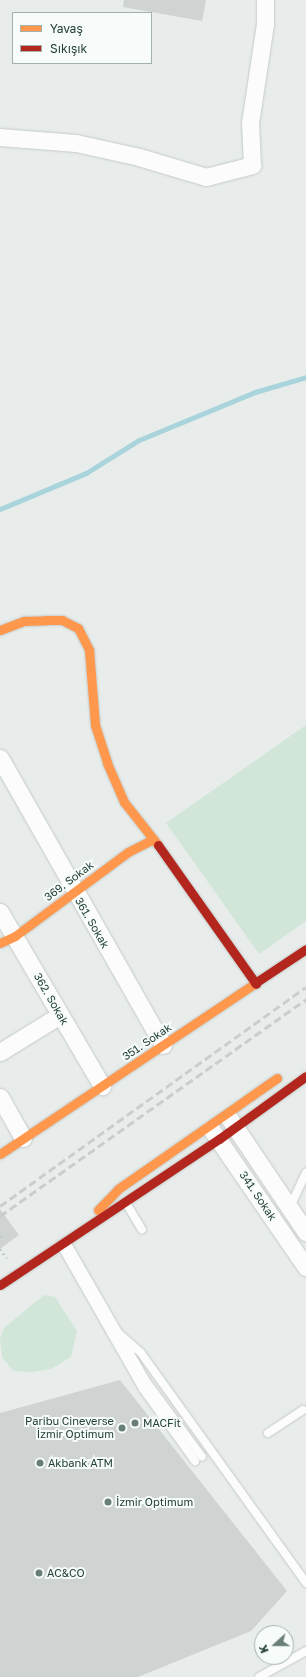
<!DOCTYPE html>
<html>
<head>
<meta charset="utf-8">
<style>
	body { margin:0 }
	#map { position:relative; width:306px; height:1677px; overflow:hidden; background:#e8edeb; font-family:"Golos Text",sans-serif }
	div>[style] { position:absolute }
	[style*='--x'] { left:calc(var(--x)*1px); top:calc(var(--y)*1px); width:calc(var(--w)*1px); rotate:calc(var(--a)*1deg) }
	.green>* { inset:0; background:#d1e6d8 }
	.stream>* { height:5px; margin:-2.5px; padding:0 2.5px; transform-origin:2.5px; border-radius:2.5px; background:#a9d4db }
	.building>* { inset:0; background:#cfd4d2 }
	.path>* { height:2.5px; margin-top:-1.25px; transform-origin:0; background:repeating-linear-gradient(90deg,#c3ccca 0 2px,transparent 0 5px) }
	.roads { filter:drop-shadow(0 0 1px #c5cac8) drop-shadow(0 0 1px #c5cac8) }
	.lane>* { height:8px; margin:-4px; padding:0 4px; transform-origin:4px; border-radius:4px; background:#fcfcfc }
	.street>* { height:17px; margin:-8.5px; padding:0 8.5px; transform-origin:8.5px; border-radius:8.5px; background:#fcfcfc }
	.slow>* { height:9px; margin:-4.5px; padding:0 4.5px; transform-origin:4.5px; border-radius:4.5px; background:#ff974d }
	.jam>* { height:9px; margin:-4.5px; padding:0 4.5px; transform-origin:4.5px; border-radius:4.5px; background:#b3261e }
	.rail>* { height:3px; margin-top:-1.5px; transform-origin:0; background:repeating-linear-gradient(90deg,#c9cdcc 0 8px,transparent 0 12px) }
	.dots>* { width:11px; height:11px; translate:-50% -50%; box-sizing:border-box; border:2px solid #f7fbf9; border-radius:50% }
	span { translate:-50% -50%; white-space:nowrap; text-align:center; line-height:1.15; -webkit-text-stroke:4px #f7fbf9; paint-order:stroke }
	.street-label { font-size:11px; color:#24423a }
	.poi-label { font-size:11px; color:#24423a }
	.right { translate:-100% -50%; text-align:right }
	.left { translate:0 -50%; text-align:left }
	.legend { position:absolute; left:12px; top:12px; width:140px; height:52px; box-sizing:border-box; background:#f7fbf9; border:1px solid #a3b1ad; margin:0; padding:5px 7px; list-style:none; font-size:12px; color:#24423a }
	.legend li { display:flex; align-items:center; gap:8px; height:20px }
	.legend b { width:20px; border:1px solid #a3b1ad }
	.north { position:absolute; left:254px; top:1625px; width:40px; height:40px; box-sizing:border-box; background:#f7fbf9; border:1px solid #a3b1ad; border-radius:50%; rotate:249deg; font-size:11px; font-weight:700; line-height:16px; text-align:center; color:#24423a }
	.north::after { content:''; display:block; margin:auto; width:14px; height:18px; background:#697e78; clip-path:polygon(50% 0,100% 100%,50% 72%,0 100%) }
</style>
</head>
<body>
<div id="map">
	<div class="green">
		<i style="clip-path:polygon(306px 725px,306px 921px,259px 954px,166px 823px)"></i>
		<i style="clip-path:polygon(44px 1295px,55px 1297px,77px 1331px,71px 1357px,51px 1369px,33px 1372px,13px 1371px,2px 1357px,0 1338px,4px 1328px)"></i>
	</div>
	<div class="stream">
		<i style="--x:0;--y:509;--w:93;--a:-22.7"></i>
		<i style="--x:86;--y:473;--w:62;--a:-31.9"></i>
		<i style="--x:139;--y:440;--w:126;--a:-22.5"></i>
		<i style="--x:255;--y:392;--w:53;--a:-16.4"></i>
	</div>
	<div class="building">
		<i style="clip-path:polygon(124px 0,206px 0,202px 21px,123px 7px)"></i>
		<i style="clip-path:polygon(0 1209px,19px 1235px,0 1249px)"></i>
		<i style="clip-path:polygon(120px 1380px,287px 1591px,251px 1631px,138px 1677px,0 1677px,0 1413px)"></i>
	</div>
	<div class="path">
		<i style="--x:0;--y:1237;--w:3;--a:-45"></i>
		<i style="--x:0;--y:1249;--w:11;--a:52"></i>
	</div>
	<div class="roads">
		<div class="lane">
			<i style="--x:126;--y:1203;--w:31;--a:59"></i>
			<i style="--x:290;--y:1207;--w:38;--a:-65"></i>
			<i style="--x:66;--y:1242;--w:160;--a:60.1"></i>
			<i style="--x:146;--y:1381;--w:94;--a:53.6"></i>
			<i style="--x:61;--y:1245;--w:166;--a:60.3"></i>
			<i style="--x:143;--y:1389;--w:89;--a:54.2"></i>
			<i style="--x:111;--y:1333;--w:5;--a:-22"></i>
			<i style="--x:116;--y:1331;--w:33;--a:41"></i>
			<i style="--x:141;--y:1353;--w:283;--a:54.3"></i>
			<i style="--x:268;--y:1433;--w:42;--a:-33.3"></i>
			<i style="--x:259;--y:1677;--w:54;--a:-29"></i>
		</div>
		<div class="street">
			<i style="--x:0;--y:137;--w:76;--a:4.5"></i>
			<i style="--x:76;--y:143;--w:65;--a:12.5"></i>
			<i style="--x:139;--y:157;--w:70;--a:16.6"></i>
			<i style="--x:206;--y:177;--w:48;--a:-14.6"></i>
			<i style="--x:252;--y:165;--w:42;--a:-92.7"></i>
			<i style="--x:250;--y:123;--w:100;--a:-81.4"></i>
			<i style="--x:265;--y:24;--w:24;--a:-90"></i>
			<i style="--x:0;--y:758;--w:330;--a:60.4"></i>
			<i style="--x:0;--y:912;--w:202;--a:59.6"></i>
			<i style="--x:0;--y:1052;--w:70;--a:-31.7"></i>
			<i style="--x:0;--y:1097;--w:47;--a:60.7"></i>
			<i style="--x:229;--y:1118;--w:138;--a:56"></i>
			<i style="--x:211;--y:1129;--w:168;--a:55.5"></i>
		</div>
		<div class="slow">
			<i style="--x:0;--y:630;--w:26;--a:-21"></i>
			<i style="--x:24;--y:621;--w:23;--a:-2"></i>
			<i style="--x:47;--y:620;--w:15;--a:0"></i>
			<i style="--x:62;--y:620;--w:18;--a:27"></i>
			<i style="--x:78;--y:628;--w:25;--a:63"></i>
			<i style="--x:89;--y:650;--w:75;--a:85.4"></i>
			<i style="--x:95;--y:725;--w:40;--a:72"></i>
			<i style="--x:107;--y:763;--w:43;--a:66.4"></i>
			<i style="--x:124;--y:802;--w:55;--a:51.7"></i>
			<i style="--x:0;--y:943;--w:17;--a:-25"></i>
			<i style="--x:15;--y:936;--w:141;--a:-36.6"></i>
			<i style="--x:128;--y:852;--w:28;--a:-27"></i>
			<i style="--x:0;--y:1154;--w:307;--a:-33.8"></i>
			<i style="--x:98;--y:1210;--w:29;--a:-46"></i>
			<i style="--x:118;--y:1189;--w:194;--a:-34.9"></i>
		</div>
		<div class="jam">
			<i style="--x:158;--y:845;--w:170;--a:54.8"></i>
			<i style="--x:255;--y:983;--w:61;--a:-33.7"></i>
			<i style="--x:0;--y:1285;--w:263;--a:-33.7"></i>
			<i style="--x:219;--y:1139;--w:107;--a:-35.9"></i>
		</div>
	</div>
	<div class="rail">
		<i style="--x:0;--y:1206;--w:376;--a:-35.6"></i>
		<i style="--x:0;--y:1216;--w:375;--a:-35.3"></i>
	</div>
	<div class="dots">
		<i style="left:135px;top:1423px;background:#697e78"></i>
		<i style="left:122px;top:1428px;background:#697e78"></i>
		<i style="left:40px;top:1463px;background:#697e78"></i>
		<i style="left:108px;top:1502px;background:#697e78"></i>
		<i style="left:39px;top:1573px;background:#697e78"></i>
	</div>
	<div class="street-label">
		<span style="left:69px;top:881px;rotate:-37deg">369. Sokak</span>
		<span style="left:92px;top:923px;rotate:60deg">361. Sokak</span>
		<span style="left:51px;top:999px;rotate:60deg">362. Sokak</span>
		<span style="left:147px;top:1042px;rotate:-34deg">351. Sokak</span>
		<span style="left:258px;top:1196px;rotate:56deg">341. Sokak</span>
	</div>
	<div class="poi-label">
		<span class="right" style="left:114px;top:1428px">Paribu Cineverse<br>İzmir Optimum</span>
		<span class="left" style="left:143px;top:1423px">MACFit</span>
		<span class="left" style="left:48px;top:1463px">Akbank ATM</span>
		<span class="left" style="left:116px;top:1502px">İzmir Optimum</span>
		<span class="left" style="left:47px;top:1573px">AC&amp;CO</span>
	</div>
	<ul class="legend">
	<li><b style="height:5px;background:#ff974d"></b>Yavaş</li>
	<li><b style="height:5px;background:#b3261e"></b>Sıkışık</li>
	</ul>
	<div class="north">K</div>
</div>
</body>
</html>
